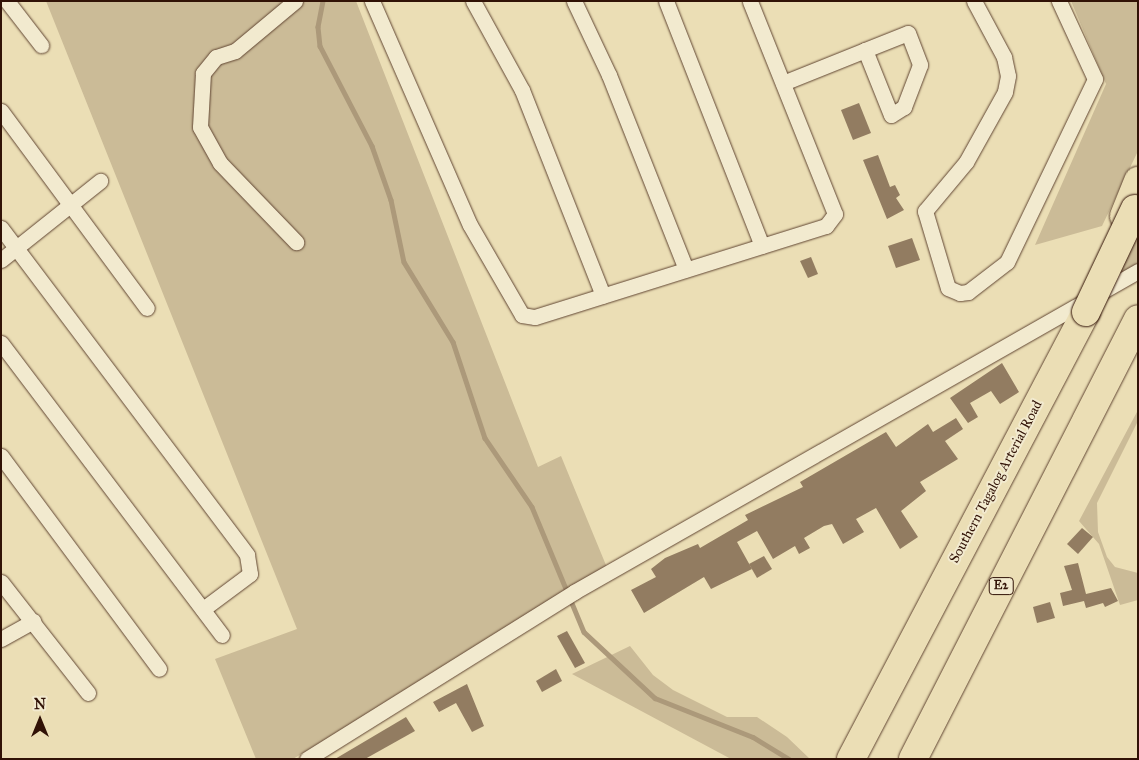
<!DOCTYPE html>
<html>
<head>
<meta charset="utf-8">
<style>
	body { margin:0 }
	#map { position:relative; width:1139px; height:760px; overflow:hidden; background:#ebdeb5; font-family:"IM FELL Great Primer",serif }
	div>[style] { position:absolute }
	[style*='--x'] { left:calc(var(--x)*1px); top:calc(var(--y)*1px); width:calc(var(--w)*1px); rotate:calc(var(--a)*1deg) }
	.green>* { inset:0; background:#cbbb97 }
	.stream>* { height:4.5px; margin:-2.25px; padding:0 2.25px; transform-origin:2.25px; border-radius:2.25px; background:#ac997a }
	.building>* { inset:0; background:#927c61 }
	.roads { filter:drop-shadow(0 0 1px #604532) drop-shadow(0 0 1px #604532) }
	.street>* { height:15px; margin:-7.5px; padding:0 7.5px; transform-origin:7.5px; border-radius:7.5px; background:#f2eacf }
	.highway>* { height:28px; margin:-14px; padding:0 14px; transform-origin:14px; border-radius:14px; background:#ebdeb5 }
	.bridges { filter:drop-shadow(0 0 1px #311206) drop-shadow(0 0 1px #311206) }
	.highway-bridge>* { height:28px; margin:-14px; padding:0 14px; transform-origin:14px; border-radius:14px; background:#ebdeb5 }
	span { translate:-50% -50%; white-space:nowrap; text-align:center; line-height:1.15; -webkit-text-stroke:4px #f2eacf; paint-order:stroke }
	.shield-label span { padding:1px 4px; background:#f2eacf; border:1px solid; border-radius:4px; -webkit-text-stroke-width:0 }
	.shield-label { font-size:12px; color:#311206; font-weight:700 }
	.street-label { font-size:14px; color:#311206 }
	.frame { position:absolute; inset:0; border:2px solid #311206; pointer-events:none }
	.north { position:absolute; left:15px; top:695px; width:50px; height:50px; -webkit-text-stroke:4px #f2eacf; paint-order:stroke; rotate:0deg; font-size:14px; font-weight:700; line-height:20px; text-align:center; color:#311206 }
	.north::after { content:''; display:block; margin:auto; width:18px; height:22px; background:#311206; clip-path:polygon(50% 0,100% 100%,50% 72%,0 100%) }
</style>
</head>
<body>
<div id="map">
	<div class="green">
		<i style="clip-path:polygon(46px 1px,356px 1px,538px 467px,561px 456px,608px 570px,293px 759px,256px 759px,215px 659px,297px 629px)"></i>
		<i style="clip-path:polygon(1071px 1px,1138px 1px,1138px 151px,1102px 226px,1035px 245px,1106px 84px)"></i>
		<i style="clip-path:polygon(1138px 231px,1138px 266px,1115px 277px)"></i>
		<i style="clip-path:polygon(1138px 410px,1138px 421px,1097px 503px,1098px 532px,1107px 557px,1115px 567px,1138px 573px,1138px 600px,1120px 605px,1099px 544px,1079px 521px)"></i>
		<i style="clip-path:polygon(630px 646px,653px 675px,673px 690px,727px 717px,757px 717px,787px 737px,810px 759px,731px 759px,572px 674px)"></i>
	</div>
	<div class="stream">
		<i style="--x:323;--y:1;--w:26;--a:101"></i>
		<i style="--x:318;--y:27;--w:19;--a:84"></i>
		<i style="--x:320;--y:46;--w:113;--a:62.5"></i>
		<i style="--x:372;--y:146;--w:57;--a:70.6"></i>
		<i style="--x:391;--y:200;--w:63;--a:78.2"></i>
		<i style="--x:404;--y:262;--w:94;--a:58.5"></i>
		<i style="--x:453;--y:342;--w:101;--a:71.6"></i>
		<i style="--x:485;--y:438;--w:83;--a:55.7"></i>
		<i style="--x:532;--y:507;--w:135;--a:67.4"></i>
		<i style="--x:584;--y:632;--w:97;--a:42.9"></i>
		<i style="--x:655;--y:698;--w:105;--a:21.7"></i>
		<i style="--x:753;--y:737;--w:42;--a:31.4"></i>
	</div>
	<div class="building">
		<i style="clip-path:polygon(859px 103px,871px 133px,853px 140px,841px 110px)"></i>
		<i style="clip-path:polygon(878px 155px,890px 187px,895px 185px,900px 195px,896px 198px,904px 210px,887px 219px,863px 160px)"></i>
		<i style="clip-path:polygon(912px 238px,920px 260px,896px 268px,888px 246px)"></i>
		<i style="clip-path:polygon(811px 257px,818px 274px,808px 278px,800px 261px)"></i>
		<i style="clip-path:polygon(1002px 363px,1019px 392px,1000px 404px,991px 391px,970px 403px,978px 417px,968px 423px,950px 398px)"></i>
		<i style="clip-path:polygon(956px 418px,963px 429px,945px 441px,958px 459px,920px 482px,926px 491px,901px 511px,918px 537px,900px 549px,876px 508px,856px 519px,864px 532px,843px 544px,832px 524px,824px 526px,804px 538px,810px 548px,799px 554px,795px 546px,773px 559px,757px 531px,737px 542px,752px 569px,711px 589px,704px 577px,644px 613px,631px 590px,656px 577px,651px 569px,665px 558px,698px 544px,700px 548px,748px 520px,745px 515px,803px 487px,800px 482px,886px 432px,896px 447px,928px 424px,933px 432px)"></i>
		<i style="clip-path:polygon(1082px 528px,1093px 537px,1078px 554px,1067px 544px)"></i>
		<i style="clip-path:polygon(764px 556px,772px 569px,757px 578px,749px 564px)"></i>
		<i style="clip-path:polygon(1078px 563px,1086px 594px,1111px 588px,1118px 601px,1105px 607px,1103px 603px,1086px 608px,1084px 601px,1063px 606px,1060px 593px,1072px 590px,1064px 566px)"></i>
		<i style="clip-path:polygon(1050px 602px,1055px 618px,1037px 623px,1033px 607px)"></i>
		<i style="clip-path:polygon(567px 631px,585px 663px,575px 668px,557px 636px)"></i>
		<i style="clip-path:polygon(556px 669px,562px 681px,542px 692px,536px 681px)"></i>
		<i style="clip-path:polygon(467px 684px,484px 726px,472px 732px,456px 703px,439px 712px,433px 702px)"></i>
		<i style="clip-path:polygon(406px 717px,415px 731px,365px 759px,335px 759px)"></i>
	</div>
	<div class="roads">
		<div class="street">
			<i style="--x:7;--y:1;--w:56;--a:52.3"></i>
			<i style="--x:295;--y:1;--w:78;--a:140.2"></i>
			<i style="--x:235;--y:51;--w:20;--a:162"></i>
			<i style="--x:216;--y:57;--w:21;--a:129"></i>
			<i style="--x:203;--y:73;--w:54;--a:93.2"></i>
			<i style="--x:200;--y:127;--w:41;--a:60.9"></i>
			<i style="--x:220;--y:163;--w:110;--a:46.1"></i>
			<i style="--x:372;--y:1;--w:244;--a:66.4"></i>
			<i style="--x:470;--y:225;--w:104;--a:60"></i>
			<i style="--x:522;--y:315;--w:13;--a:9"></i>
			<i style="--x:535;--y:317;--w:305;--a:-17.4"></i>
			<i style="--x:826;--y:226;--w:15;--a:-53"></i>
			<i style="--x:835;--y:214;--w:229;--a:-111.8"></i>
			<i style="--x:473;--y:1;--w:102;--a:61.2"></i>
			<i style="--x:522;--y:90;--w:221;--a:68.5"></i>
			<i style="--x:574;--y:1;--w:82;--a:64.7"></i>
			<i style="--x:609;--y:75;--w:209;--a:68.4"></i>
			<i style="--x:666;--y:1;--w:263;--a:68.6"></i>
			<i style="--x:974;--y:1;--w:64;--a:61.8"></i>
			<i style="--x:1004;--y:57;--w:19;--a:78"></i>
			<i style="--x:1008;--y:76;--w:16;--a:101"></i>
			<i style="--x:1005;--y:92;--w:80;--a:119.1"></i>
			<i style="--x:966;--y:162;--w:64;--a:129.9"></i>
			<i style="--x:925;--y:211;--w:80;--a:73.4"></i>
			<i style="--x:948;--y:288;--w:13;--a:23"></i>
			<i style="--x:960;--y:293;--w:8;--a:-7"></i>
			<i style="--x:968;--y:292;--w:49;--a:-37.6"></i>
			<i style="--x:1007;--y:262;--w:203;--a:-64.3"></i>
			<i style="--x:1095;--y:79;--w:86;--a:-114.8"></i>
			<i style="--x:783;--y:83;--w:88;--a:-21.9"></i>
			<i style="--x:865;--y:50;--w:46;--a:-21.6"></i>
			<i style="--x:908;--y:33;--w:34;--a:69"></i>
			<i style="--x:920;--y:65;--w:45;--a:110.9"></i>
			<i style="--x:904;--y:107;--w:15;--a:148"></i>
			<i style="--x:891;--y:115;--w:70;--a:-111.8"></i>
			<i style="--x:1;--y:111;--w:245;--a:53.5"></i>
			<i style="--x:1;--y:228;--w:409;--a:53"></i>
			<i style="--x:247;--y:555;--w:19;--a:81"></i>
			<i style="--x:250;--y:574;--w:59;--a:143.3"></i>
			<i style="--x:1;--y:260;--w:127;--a:-38.6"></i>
			<i style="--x:1;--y:343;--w:366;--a:52.9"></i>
			<i style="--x:1;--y:456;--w:265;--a:53.4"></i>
			<i style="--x:1;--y:582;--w:141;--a:51.9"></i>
			<i style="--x:1;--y:639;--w:37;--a:-29"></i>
			<i style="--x:307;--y:759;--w:315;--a:-32"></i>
			<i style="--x:574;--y:592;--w:649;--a:-29.65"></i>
		</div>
		<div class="highway">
			<i style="--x:1124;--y:216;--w:38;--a:-68"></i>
			<i style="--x:851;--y:759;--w:505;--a:-62.27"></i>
			<i style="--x:913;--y:759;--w:494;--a:-62.9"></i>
		</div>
	</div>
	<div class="bridges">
		<div class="highway-bridge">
			<i style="--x:1086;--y:312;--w:114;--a:-64.6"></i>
		</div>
	</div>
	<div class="shield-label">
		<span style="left:1001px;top:586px">E2</span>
	</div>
	<div class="street-label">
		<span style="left:996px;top:482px;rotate:-62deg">Southern Tagalog Arterial Road</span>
	</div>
	<div class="frame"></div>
	<div class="north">N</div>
</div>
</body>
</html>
